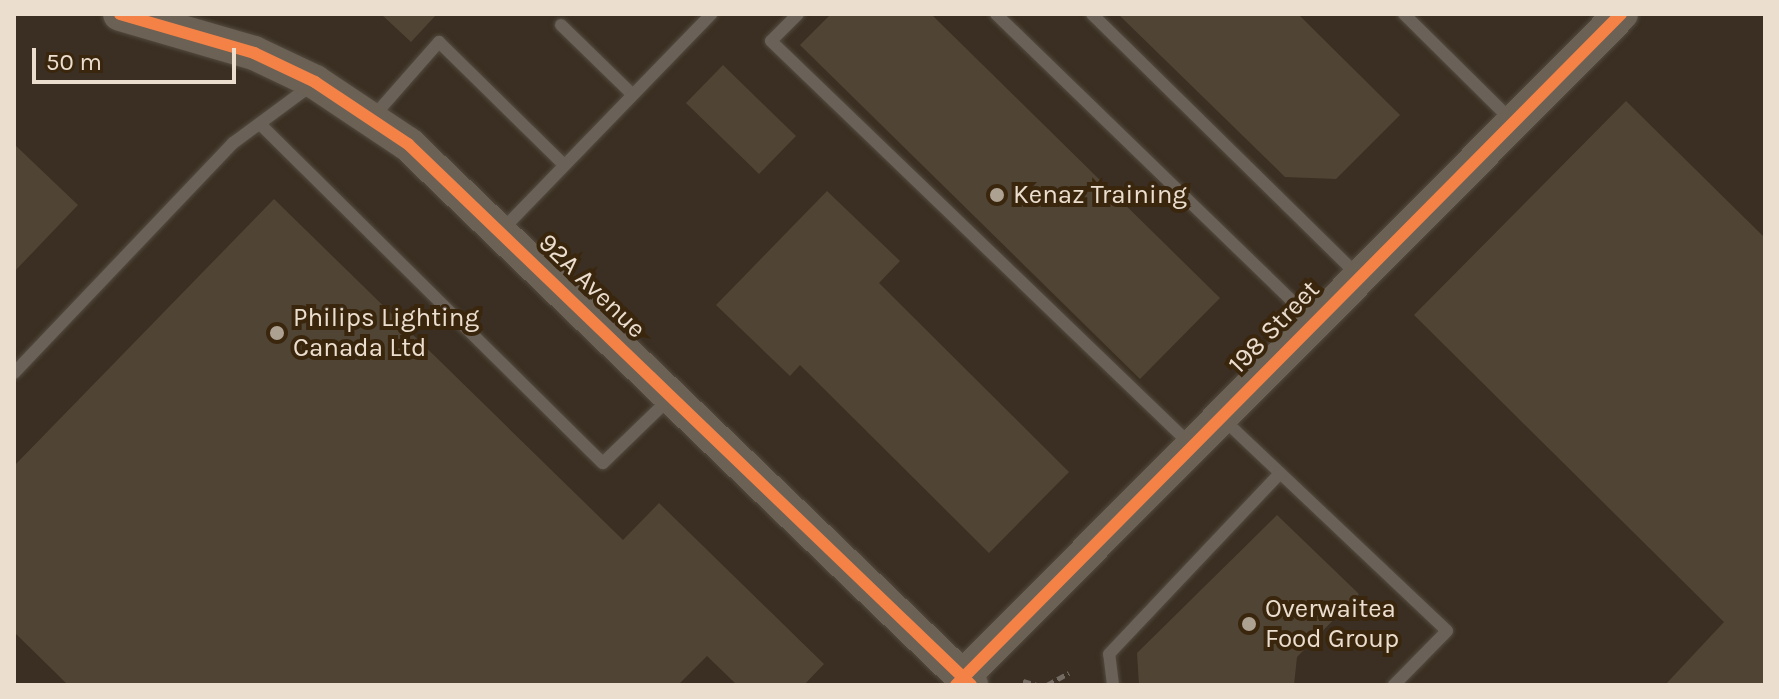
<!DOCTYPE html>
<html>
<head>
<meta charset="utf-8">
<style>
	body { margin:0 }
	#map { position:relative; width:1779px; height:699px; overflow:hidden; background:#3a2f22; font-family:Karla,sans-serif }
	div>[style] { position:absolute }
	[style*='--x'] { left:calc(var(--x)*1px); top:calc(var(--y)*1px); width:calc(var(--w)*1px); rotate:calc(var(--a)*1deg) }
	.building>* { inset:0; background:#504434 }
	.path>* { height:5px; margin-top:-2.5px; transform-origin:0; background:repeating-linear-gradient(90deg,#736b62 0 8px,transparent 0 12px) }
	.roads { filter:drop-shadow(0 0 2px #544b3f) drop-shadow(0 0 2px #544b3f) }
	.lane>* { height:12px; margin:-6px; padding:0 6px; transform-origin:6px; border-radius:6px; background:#6a6158 }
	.secondary>* { height:34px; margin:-17px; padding:0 17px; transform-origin:17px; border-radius:17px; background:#6b6155 }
	.cycleway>* { height:12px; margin:-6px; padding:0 6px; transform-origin:6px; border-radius:6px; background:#f48246 }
	.dots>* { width:22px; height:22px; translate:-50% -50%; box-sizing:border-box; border:4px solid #3a260d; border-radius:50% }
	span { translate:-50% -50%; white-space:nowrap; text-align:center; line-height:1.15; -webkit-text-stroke:8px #3a260d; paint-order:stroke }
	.poi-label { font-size:26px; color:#ebdecf }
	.left { translate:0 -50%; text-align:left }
	.street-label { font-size:26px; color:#ebdecf }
	.frame { position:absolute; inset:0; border:16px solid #ebdecf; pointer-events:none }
	.scale { position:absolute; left:32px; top:48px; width:204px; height:36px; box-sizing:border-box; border:4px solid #ebdecf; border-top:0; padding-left:10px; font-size:24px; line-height:28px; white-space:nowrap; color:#ebdecf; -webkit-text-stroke:6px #3a260d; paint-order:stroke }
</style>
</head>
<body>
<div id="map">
	<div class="building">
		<i style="clip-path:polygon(381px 14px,437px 14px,411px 42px)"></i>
		<i style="clip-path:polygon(831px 14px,931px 14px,1220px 298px,1140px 379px,800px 45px)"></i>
		<i style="clip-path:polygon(1118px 14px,1298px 14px,1400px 115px,1336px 179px,1285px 177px)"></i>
		<i style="clip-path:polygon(723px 65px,796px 136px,759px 174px,686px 103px)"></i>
		<i style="clip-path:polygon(1626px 101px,1765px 238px,1765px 685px,1665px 685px,1724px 622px,1414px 315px)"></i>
		<i style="clip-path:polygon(14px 144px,78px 205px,14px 272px)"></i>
		<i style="clip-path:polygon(827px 191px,900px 261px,879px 283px,1069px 472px,989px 553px,800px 365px,790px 376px,716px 305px)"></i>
		<i style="clip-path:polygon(274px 199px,623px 540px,659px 503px,824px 664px,804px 685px,737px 685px,707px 656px,678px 685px,68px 685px,14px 632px,14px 466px)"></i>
		<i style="clip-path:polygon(1277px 515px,1359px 594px,1297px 657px,1294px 685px,1139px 685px,1137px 653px)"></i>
	</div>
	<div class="path">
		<i style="--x:1023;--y:681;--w:15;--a:16"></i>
		<i style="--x:1047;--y:685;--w:25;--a:-29"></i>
	</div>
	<div class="roads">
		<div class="lane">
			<i style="--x:798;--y:14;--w:38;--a:135"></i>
			<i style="--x:771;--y:41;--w:581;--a:43.88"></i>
			<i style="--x:996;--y:14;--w:440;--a:44.1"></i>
			<i style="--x:1092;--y:14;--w:371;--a:44.5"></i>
			<i style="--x:1404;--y:14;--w:152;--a:44.7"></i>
			<i style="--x:561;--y:25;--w:99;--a:44.2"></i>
			<i style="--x:373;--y:117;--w:100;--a:-48.7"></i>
			<i style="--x:439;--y:42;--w:174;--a:44.5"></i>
			<i style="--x:260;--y:124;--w:482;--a:44.7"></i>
			<i style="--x:603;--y:463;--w:91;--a:-44.1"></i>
			<i style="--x:502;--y:230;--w:301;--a:-45.9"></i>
			<i style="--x:14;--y:373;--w:318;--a:-46.4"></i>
			<i style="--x:233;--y:143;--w:99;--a:-36.4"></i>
			<i style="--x:1223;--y:419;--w:308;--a:43.4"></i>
			<i style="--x:1447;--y:631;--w:76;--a:134.5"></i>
			<i style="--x:1113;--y:685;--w:31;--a:-97"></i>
			<i style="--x:1109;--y:654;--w:249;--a:-46.6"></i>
		</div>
		<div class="secondary">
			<i style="--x:120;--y:14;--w:140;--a:16.2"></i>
			<i style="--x:254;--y:53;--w:68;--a:25.4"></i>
			<i style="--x:315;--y:82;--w:112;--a:33.7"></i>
			<i style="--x:408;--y:144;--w:781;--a:43.86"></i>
			<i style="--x:963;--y:677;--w:934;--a:-45.22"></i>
		</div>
	</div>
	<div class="cycleway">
		<i style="--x:120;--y:14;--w:140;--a:16.2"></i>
		<i style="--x:254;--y:53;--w:68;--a:25.4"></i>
		<i style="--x:315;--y:82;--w:112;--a:33.7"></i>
		<i style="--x:408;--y:144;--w:781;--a:43.86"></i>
		<i style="--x:956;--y:685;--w:945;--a:-45.26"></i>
	</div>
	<div class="dots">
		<i style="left:997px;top:195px;background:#ada192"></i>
		<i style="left:277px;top:333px;background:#ada192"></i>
		<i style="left:1249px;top:624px;background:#ada192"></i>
	</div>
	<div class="poi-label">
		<span class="left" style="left:1013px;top:195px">Kenaz Training</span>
		<span class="left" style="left:293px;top:333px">Philips Lighting<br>Canada Ltd</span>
		<span class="left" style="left:1265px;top:624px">Overwaitea<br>Food Group</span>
	</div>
	<div class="street-label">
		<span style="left:592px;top:286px;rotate:44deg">92A Avenue</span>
		<span style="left:1274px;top:327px;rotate:-46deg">198 Street</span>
	</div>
	<div class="frame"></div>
	<div class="scale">50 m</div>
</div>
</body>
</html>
